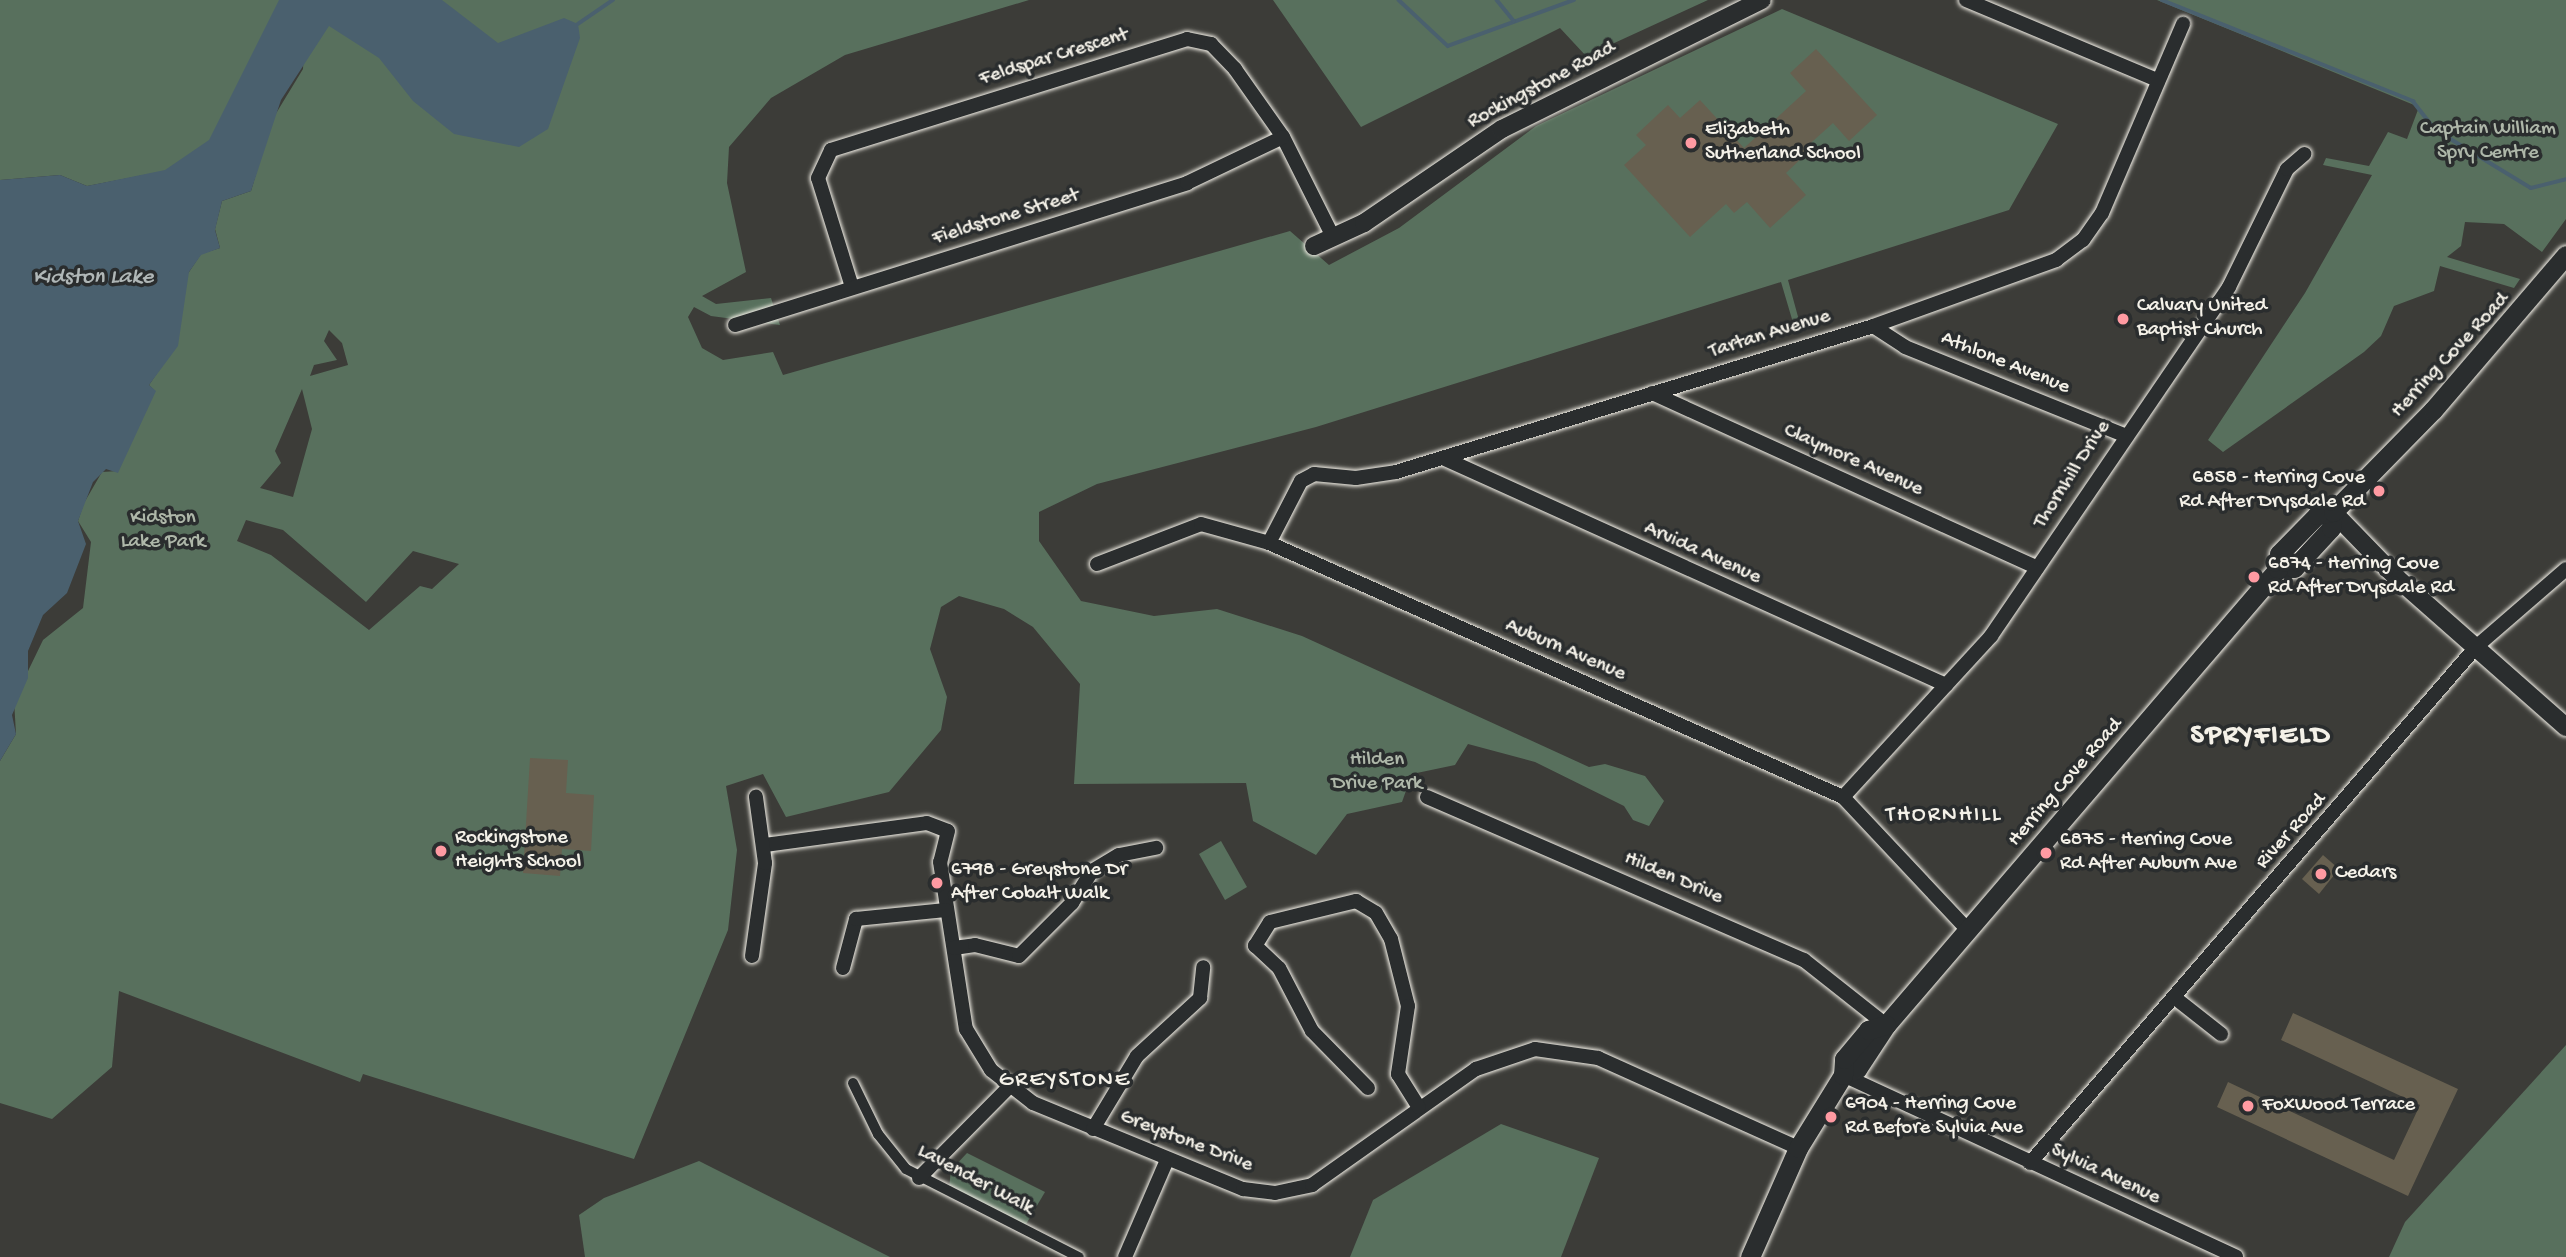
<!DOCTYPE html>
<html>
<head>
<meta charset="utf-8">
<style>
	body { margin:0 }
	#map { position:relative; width:2566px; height:1257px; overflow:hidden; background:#3c3c38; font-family:"Gochi Hand",sans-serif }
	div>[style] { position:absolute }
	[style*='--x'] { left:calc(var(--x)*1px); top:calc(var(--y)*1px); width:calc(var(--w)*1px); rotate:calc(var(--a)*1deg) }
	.green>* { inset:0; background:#58705d }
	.water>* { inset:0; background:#4a606e }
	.stream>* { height:3.5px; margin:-1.75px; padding:0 1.75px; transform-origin:1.75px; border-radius:1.75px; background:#4a606e }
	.building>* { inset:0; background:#676050 }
	.roads { filter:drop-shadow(0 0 2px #f4f1e8) drop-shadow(0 0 2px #f4f1e8) }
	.pedestrian>* { height:10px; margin:-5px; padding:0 5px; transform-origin:5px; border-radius:5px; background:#2a2d2e }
	.minor>* { height:14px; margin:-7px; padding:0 7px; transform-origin:7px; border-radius:7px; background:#2a2d2e }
	.tertiary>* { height:18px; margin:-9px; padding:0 9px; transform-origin:9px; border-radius:9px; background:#2a2d2e }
	.secondary>* { height:19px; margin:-9.5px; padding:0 9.5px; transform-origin:9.5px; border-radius:9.5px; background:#2a2d2e }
	.dots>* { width:19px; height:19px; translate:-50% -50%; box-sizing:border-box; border:4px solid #2a2d2e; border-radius:50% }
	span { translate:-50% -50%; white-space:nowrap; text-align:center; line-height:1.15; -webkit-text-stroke:7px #2a2d2e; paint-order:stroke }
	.street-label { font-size:21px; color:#f4f1e8 }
	.park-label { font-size:21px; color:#aeb7a9 }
	.poi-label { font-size:21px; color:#f4f1e8 }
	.left { translate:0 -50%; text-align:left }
	.right { translate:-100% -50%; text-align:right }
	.water-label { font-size:23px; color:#b0b7b7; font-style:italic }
	.neighbourhood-label { font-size:23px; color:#f4f1e8; letter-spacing:2px }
	.district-label { font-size:28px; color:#f4f1e8; font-weight:700; letter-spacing:2px }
</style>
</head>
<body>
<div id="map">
	<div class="green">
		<i style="clip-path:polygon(0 0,283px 0,228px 142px,165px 171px,87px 186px,60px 175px,0 180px)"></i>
		<i style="clip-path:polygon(evenodd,426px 0,1029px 0,845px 55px,771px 98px,729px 147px,727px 183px,746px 272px,702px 296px,716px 304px,771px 298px,780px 325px,711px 316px,694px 307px,688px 317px,702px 348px,723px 360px,773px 352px,783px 375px,1290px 231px,1329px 265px,1399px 228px,1536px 126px,1782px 9px,2058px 124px,2009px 210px,1788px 280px,1800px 324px,1794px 326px,1781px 282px,1316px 427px,1097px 484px,1039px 512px,1039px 541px,1081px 601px,1154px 616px,1217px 609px,1302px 636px,1589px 767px,1605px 764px,1645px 776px,1664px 801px,1649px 826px,1633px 820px,1624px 806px,1535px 762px,1468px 744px,1455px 765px,1412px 774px,1402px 802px,1347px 814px,1316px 855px,1253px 821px,1246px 783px,1074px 784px,1080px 684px,1033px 627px,1004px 609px,959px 596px,941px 607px,930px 649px,947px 697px,941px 730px,889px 792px,786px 817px,763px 774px,726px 786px,737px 850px,728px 930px,634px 1159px,363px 1074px,360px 1082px,119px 991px,112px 1067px,52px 1119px,0 1103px,0 761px,16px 734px,14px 700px,43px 640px,83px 608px,91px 542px,78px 521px,84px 503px,102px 472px,118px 471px,155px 391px,149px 385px,177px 344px,187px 275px,201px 254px,220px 248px,215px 229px,222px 201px,251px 191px,272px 120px,303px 69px,305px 20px,426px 0,329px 330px,342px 343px,348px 365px,310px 376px,314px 365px,337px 360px,324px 341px,329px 330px,426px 0,302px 389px,312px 429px,293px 497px,260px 488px,281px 463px,275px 451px,302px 389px,426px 0,246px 520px,283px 530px,366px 602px,413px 551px,459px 564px,432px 589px,420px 586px,369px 630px,271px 555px,237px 541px,246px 520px)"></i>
		<i style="clip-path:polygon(1273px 0,1708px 0,1586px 56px,1560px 28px,1361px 127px)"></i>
		<i style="clip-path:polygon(2157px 0,2566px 0,2566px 219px,2542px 252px,2504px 224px,2465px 222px,2461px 246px,2447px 257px,2520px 279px,2514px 288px,2440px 266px,2434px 291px,2394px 306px,2381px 336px,2364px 352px,2223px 452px,2208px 440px,2305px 293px,2372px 175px,2323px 165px,2326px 158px,2369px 166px,2388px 132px,2407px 139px,2419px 107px)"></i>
		<i style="clip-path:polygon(1221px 841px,1247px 887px,1225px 900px,1199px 854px)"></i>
		<i style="clip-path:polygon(2566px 1045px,2566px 1257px,2389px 1257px,2405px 1222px)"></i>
		<i style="clip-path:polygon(1501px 1124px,1599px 1158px,1561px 1257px,1350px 1257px,1373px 1200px)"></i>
		<i style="clip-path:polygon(967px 1153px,1045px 1192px,1025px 1226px,949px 1188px,951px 1170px)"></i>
		<i style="clip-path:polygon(699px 1161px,890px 1257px,585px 1257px,579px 1215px,604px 1198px)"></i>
	</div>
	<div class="water">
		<i style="clip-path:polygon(279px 0,442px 0,498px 43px,564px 18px,578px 24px,580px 38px,548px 129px,519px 147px,454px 134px,413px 101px,379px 58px,329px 26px,281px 100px,251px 191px,222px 201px,215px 230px,220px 248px,201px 255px,189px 272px,178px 346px,149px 385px,156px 391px,118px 473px,106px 469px,93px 482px,78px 521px,86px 544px,67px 593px,43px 615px,28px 651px,28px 678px,12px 715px,16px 734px,0 761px,0 180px,60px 175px,87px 186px,165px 170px,209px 140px)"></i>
	</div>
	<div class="stream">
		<i style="--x:1399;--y:0;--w:67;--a:43.2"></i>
		<i style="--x:1448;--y:46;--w:134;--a:-20.1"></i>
		<i style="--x:1497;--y:0;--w:27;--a:51"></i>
		<i style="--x:2162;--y:0;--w:271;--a:21.9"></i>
		<i style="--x:2413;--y:101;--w:37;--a:52"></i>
		<i style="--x:2436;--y:130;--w:111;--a:31.4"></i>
		<i style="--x:2531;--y:188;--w:36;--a:-14"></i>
		<i style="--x:578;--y:24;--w:42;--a:-34.4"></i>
	</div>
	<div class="building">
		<i style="clip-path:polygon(1816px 49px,1877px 115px,1849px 141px,1833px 123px,1803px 150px,1808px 152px,1786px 173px,1806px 195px,1770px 228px,1747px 202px,1734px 213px,1726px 204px,1690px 237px,1624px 165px,1646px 145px,1636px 135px,1668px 105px,1680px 118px,1700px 100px,1744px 148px,1806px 91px,1790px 73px)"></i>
		<i style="clip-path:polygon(530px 758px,568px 760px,566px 793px,594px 795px,591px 851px,562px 849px,560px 876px,523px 873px)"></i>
		<i style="clip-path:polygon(2323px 855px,2339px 869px,2319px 894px,2302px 879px)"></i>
		<i style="clip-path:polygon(2293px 1013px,2458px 1089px,2408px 1196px,2217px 1107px,2228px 1082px,2394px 1160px,2420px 1105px,2281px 1040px)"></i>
	</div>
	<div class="roads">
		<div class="pedestrian">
			<i style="--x:853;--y:1083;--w:57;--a:63.9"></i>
			<i style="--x:878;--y:1134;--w:45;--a:51.3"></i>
			<i style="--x:906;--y:1169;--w:194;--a:27"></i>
		</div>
		<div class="minor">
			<i style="--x:1966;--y:0;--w:207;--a:22.7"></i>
			<i style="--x:852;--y:287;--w:114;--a:-107.3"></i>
			<i style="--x:818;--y:178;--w:31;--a:-65"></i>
			<i style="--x:831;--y:150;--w:373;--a:-17.3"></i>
			<i style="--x:1187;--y:39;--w:25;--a:12"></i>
			<i style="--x:1211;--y:44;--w:35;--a:46"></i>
			<i style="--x:1235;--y:69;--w:83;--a:54.8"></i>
			<i style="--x:1283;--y:137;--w:112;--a:63.4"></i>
			<i style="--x:735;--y:325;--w:474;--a:-17.4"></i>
			<i style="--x:1187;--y:183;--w:106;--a:-25.6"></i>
			<i style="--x:1873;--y:326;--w:38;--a:33"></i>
			<i style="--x:1905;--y:347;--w:236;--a:21.9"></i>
			<i style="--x:1652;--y:393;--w:423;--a:24.4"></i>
			<i style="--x:1443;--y:458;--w:552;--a:24.29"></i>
			<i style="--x:1269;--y:543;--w:70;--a:-62.7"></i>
			<i style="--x:1301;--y:481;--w:15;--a:-28"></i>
			<i style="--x:1314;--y:474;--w:42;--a:5.4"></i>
			<i style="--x:1356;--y:478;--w:40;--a:-8.5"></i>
			<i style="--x:1396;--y:472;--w:499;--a:-17"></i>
			<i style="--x:1873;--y:326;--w:195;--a:-19.8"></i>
			<i style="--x:2056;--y:260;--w:34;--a:-37"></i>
			<i style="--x:2083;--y:240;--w:33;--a:-55"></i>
			<i style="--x:2102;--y:213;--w:206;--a:-66.8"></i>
			<i style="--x:1097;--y:564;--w:111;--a:-21"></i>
			<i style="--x:1201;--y:524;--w:71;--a:15.6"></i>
			<i style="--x:1269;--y:543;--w:628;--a:23.87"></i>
			<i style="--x:1843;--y:797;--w:184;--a:46.8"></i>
			<i style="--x:1427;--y:797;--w:411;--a:23.4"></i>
			<i style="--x:1804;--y:960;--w:105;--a:38.4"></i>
			<i style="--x:1843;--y:797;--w:219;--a:-47.4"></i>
			<i style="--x:1991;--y:636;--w:422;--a:-55.7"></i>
			<i style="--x:2229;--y:287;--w:131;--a:-63.8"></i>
			<i style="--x:2287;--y:169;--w:23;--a:-41"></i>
			<i style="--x:765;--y:845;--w:163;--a:-7.7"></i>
			<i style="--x:927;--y:823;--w:22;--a:21"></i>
			<i style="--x:948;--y:831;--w:32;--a:104"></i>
			<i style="--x:940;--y:862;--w:169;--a:81.2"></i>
			<i style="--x:966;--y:1029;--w:48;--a:58.6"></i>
			<i style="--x:991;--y:1070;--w:53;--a:38.2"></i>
			<i style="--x:1033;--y:1103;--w:227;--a:22.3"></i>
			<i style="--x:1243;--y:1189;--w:32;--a:7"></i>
			<i style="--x:1275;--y:1193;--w:38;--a:-12"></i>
			<i style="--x:1312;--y:1185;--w:201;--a:-35.3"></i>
			<i style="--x:1476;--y:1069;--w:62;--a:-18.7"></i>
			<i style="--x:1535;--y:1049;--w:64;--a:8.1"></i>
			<i style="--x:1598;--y:1058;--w:219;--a:24.2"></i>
			<i style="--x:954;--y:948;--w:21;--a:-8"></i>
			<i style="--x:975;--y:945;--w:45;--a:14"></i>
			<i style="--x:1019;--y:956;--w:75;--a:-45"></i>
			<i style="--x:1072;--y:903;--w:38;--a:-58"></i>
			<i style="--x:1092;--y:871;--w:31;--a:-31"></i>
			<i style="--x:1119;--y:855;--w:38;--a:-11"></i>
			<i style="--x:752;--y:956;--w:94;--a:-82"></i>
			<i style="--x:765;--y:863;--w:67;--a:-97.8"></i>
			<i style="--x:843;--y:968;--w:51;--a:-75.1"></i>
			<i style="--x:856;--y:919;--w:90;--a:-5.7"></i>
			<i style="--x:2174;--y:997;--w:60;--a:38.2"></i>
			<i style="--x:1843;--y:1075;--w:433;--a:24.8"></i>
			<i style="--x:1368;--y:1088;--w:80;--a:-134.5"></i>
			<i style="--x:1312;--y:1031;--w:71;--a:-117.6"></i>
			<i style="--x:1279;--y:968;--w:33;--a:-137"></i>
			<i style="--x:1255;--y:946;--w:28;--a:-58"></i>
			<i style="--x:1270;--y:922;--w:89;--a:-13.7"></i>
			<i style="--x:1356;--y:901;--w:23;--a:31"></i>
			<i style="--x:1376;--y:913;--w:30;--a:60"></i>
			<i style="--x:1391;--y:939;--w:69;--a:75.8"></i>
			<i style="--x:1408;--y:1006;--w:69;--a:98.4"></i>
			<i style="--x:1398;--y:1074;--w:39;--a:58"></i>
			<i style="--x:1093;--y:1129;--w:85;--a:-58.9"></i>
			<i style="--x:1137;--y:1056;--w:86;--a:-42.6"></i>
			<i style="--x:1200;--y:998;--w:31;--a:-84"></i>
			<i style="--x:2030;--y:1163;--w:682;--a:-49.16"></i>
			<i style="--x:2476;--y:647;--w:119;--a:-40.9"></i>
			<i style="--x:919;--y:1178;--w:131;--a:-45.3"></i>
			<i style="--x:1125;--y:1257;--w:106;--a:-66.6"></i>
		</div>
		<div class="tertiary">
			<i style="--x:1314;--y:246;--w:55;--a:-24.7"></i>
			<i style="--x:1364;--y:223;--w:167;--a:-34.3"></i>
			<i style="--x:1502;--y:129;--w:290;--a:-26.4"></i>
			<i style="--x:2333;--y:512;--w:93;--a:45.9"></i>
			<i style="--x:2398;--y:579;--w:224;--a:41.4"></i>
		</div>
		<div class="secondary">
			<i style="--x:2278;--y:569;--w:16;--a:-4"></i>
			<i style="--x:2294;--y:568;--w:54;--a:-47.2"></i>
			<i style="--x:2331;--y:528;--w:16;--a:-83"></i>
			<i style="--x:1843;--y:1075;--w:15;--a:-23"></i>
			<i style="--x:1857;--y:1069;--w:53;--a:-56.6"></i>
			<i style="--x:1886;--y:1025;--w:601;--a:-49.32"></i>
			<i style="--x:2278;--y:569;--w:15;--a:-86"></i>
			<i style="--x:2279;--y:554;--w:54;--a:-45.7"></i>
			<i style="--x:2317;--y:515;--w:16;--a:-11"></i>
			<i style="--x:2333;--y:512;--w:143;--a:-45.6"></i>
			<i style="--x:2433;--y:410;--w:204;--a:-49.4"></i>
			<i style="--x:1750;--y:1257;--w:119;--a:-66.2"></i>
			<i style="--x:1798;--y:1148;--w:86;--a:-58.3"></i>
			<i style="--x:1843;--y:1075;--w:16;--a:-86"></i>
			<i style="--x:1844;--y:1059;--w:38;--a:-50"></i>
			<i style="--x:1868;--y:1030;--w:19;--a:-16"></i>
		</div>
	</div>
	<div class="dots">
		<i style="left:1691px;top:143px;background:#ff9aa2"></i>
		<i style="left:2123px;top:319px;background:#ff9aa2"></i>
		<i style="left:2379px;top:491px;background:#ff9aa2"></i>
		<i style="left:2254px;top:577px;background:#ff9aa2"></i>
		<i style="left:441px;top:851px;background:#ff9aa2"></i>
		<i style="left:2046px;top:853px;background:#ff9aa2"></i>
		<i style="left:2321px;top:874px;background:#ff9aa2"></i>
		<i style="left:937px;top:883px;background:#ff9aa2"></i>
		<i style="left:2248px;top:1106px;background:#ff9aa2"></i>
		<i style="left:1831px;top:1117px;background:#ff9aa2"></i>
	</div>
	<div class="street-label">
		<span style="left:1054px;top:58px;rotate:-17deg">Feldspar Crescent</span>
		<span style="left:1542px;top:86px;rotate:-28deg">Rockingstone Road</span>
		<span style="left:1006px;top:218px;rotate:-17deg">Fieldstone Street</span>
		<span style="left:1770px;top:335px;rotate:-17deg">Tartan Avenue</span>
		<span style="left:2451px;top:356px;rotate:-47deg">Herring Cove Road</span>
		<span style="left:2005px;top:364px;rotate:22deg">Athlone Avenue</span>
		<span style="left:1853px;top:461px;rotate:24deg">Claymore Avenue</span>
		<span style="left:2073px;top:475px;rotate:-57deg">Thornhill Drive</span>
		<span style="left:1702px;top:554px;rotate:24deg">Arvida Avenue</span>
		<span style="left:1565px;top:651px;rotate:23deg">Auburn Avenue</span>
		<span style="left:2066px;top:783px;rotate:-49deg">Herring Cove Road</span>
		<span style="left:2292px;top:832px;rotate:-48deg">River Road</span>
		<span style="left:1673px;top:879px;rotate:23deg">Hilden Drive</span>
		<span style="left:1186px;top:1142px;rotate:21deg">Greystone Drive</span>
		<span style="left:2105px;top:1175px;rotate:25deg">Sylvia Avenue</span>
		<span style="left:975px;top:1181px;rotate:28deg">Lavender Walk</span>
	</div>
	<div class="park-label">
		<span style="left:2488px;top:142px">Captain William<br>Spry Centre</span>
		<span style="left:163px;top:531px">Kidston<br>Lake Park</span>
		<span style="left:1377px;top:773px">Hilden<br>Drive Park</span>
	</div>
	<div class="poi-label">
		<span class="left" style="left:1705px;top:143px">Elizabeth<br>Sutherland School</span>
		<span class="left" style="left:2137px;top:319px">Calvary United<br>Baptist Church</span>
		<span class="right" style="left:2365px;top:491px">6858 - Herring Cove<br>Rd After Drysdale Rd</span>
		<span class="left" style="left:2268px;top:577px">6874 - Herring Cove<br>Rd After Drysdale Rd</span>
		<span class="left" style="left:455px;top:851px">Rockingstone<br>Heights School</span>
		<span class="left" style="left:2060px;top:853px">6875 - Herring Cove<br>Rd After Auburn Ave</span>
		<span class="left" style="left:951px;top:883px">6798 - Greystone Dr<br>After Cobalt Walk</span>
		<span class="left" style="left:2335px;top:874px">Cedars</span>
		<span class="left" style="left:1845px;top:1117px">6904 - Herring Cove<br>Rd Before Sylvia Ave</span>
		<span class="left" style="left:2262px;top:1106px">FoxWood Terrace</span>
	</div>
	<div class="water-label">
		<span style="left:93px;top:278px">Kidston Lake</span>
	</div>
	<div class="neighbourhood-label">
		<span style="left:1944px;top:816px">THORNHILL</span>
		<span style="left:1065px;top:1081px">GREYSTONE</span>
	</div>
	<div class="district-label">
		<span style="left:2261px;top:737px">SPRYFIELD</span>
	</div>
</div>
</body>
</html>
